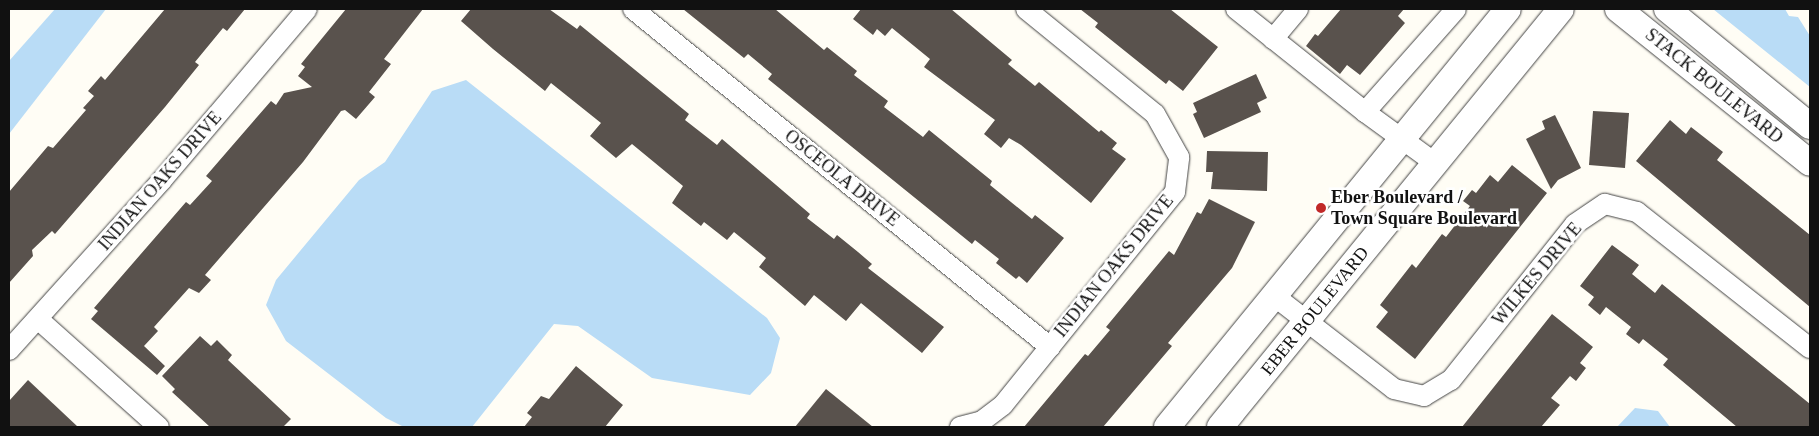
<!DOCTYPE html>
<html>
<head>
<meta charset="utf-8">
<style>
	body { margin:0 }
	#map { position:relative; width:1819px; height:436px; overflow:hidden; background:#fffdf5; font-family:Georgia,serif }
	div>[style] { position:absolute }
	[style*='--x'] { left:calc(var(--x)*1px); top:calc(var(--y)*1px); width:calc(var(--w)*1px); rotate:calc(var(--a)*1deg) }
	.water>* { inset:0; background:#b9dcf6 }
	.building>* { inset:0; background:#59524d }
	.roads { filter:drop-shadow(0 0 1px #444) drop-shadow(0 0 1px #444) }
	.minor>* { height:20px; margin:-10px; padding:0 10px; transform-origin:10px; border-radius:10px; background:#fff }
	.tertiary>* { height:26px; margin:-13px; padding:0 13px; transform-origin:13px; border-radius:13px; background:#fff }
	.dots>* { width:14px; height:14px; translate:-50% -50%; box-sizing:border-box; border:2px solid #fff; border-radius:50% }
	span { translate:-50% -50%; white-space:nowrap; text-align:center; line-height:1.15; -webkit-text-stroke:5px #fff; paint-order:stroke }
	.street-label { font-size:18px; color:#111 }
	.poi-label { font-size:18px; color:#111; font-weight:700 }
	.left { translate:0 -50%; text-align:left }
	.frame { position:absolute; inset:0; border:10px solid #111; pointer-events:none }
</style>
</head>
<body>
<div id="map">
	<div class="water">
		<i style="clip-path:polygon(55px 9px,106px 9px,9px 134px,9px 61px)"></i>
		<i style="clip-path:polygon(1713px 9px,1785px 9px,1789px 16px,1798px 17px,1810px 36px,1810px 87px)"></i>
		<i style="clip-path:polygon(466px 80px,767px 318px,780px 338px,771px 373px,750px 395px,652px 378px,578px 326px,554px 324px,472px 427px,404px 427px,386px 418px,286px 341px,266px 305px,276px 280px,359px 180px,385px 162px,432px 91px)"></i>
		<i style="clip-path:polygon(1635px 408px,1658px 411px,1670px 427px,1617px 427px)"></i>
	</div>
	<div class="building">
		<i style="clip-path:polygon(165px 9px,245px 9px,227px 31px,223px 28px,195px 62px,199px 65px,165px 107px,55px 234px,52px 231px,32px 250px,33px 256px,9px 283px,9px 192px,48px 146px,53px 148px,86px 110px,83px 108px,94px 96px,88px 91px,101px 76px,105px 80px)"></i>
		<i style="clip-path:polygon(346px 9px,423px 9px,384px 59px,391px 64px,369px 92px,375px 97px,356px 119px,345px 110px,341px 111px,303px 162px,205px 275px,211px 280px,199px 293px,189px 288px,154px 327px,158px 331px,144px 346px,165px 366px,157px 375px,91px 319px,98px 311px,94px 308px,186px 202px,190px 205px,212px 181px,206px 176px,271px 101px,276px 105px,284px 93px,312px 87px,298px 76px,305px 67px,301px 64px)"></i>
		<i style="clip-path:polygon(471px 9px,549px 9px,577px 29px,580px 25px,689px 114px,685px 120px,717px 145px,722px 139px,810px 214px,807px 218px,834px 239px,837px 235px,858px 252px,872px 264px,868px 268px,944px 327px,922px 353px,861px 303px,846px 321px,814px 295px,805px 306px,759px 267px,766px 258px,734px 232px,727px 240px,704px 222px,701px 226px,672px 203px,683px 186px,632px 144px,616px 158px,590px 136px,601px 123px,551px 83px,545px 91px,493px 49px,461px 21px)"></i>
		<i style="clip-path:polygon(683px 9px,775px 9px,824px 50px,827px 47px,857px 71px,854px 75px,888px 101px,884px 107px,923px 137px,929px 130px,992px 181px,990px 185px,1032px 219px,1035px 215px,1064px 238px,1027px 283px,1019px 276px,1016px 279px,996px 263px,999px 259px,975px 240px,972px 244px,768px 79px,772px 74px,748px 54px,744px 58px)"></i>
		<i style="clip-path:polygon(861px 9px,951px 9px,1012px 60px,1008px 64px,1035px 86px,1039px 82px,1099px 132px,1101px 130px,1117px 143px,1112px 149px,1126px 159px,1091px 203px,1021px 145px,1009px 138px,1001px 148px,984px 134px,995px 120px,924px 67px,930px 59px,892px 28px,885px 36px,877px 29px,873px 35px,853px 19px)"></i>
		<i style="clip-path:polygon(1080px 9px,1170px 9px,1218px 47px,1183px 91px,1169px 80px,1166px 84px,1095px 27px,1098px 23px)"></i>
		<i style="clip-path:polygon(1341px 9px,1404px 9px,1398px 16px,1405px 23px,1360px 75px,1347px 65px,1340px 74px,1306px 46px,1315px 34px,1318px 36px)"></i>
		<i style="clip-path:polygon(1256px 74px,1267px 98px,1257px 103px,1261px 112px,1204px 138px,1193px 114px,1197px 112px,1193px 103px)"></i>
		<i style="clip-path:polygon(1593px 111px,1629px 113px,1625px 168px,1589px 165px)"></i>
		<i style="clip-path:polygon(1555px 115px,1581px 168px,1558px 180px,1551px 189px,1526px 139px,1545px 129px,1542px 121px)"></i>
		<i style="clip-path:polygon(1670px 120px,1686px 134px,1691px 127px,1723px 152px,1717px 160px,1810px 235px,1810px 307px,1636px 161px)"></i>
		<i style="clip-path:polygon(1207px 151px,1268px 152px,1267px 191px,1211px 189px,1213px 172px,1206px 172px)"></i>
		<i style="clip-path:polygon(1512px 165px,1547px 193px,1415px 359px,1376px 327px,1388px 312px,1380px 305px,1412px 264px,1416px 268px,1442px 234px,1446px 237px,1470px 206px,1463px 201px,1472px 190px,1476px 193px,1490px 175px,1498px 182px)"></i>
		<i style="clip-path:polygon(1209px 199px,1255px 222px,1232px 268px,1168px 343px,1172px 346px,1103px 427px,1024px 427px,1085px 354px,1088px 356px,1110px 330px,1106px 327px,1169px 251px,1174px 255px,1197px 212px,1201px 214px)"></i>
		<i style="clip-path:polygon(1612px 245px,1639px 265px,1632px 274px,1655px 293px,1662px 284px,1810px 404px,1810px 427px,1737px 427px,1663px 365px,1668px 359px,1643px 339px,1639px 344px,1626px 334px,1631px 327px,1606px 307px,1600px 315px,1588px 305px,1594px 297px,1580px 286px)"></i>
		<i style="clip-path:polygon(1552px 314px,1593px 347px,1580px 363px,1586px 368px,1576px 381px,1570px 376px,1551px 398px,1560px 405px,1541px 427px,1462px 427px)"></i>
		<i style="clip-path:polygon(200px 336px,211px 346px,217px 340px,232px 355px,228px 360px,291px 419px,283px 427px,210px 427px,172px 392px,175px 389px,162px 376px)"></i>
		<i style="clip-path:polygon(576px 366px,623px 405px,605px 427px,524px 427px,532px 417px,527px 413px,541px 396px,549px 399px)"></i>
		<i style="clip-path:polygon(28px 380px,78px 427px,9px 427px,9px 401px)"></i>
		<i style="clip-path:polygon(826px 389px,873px 427px,795px 427px)"></i>
	</div>
	<div class="roads">
		<div class="minor">
			<i style="--x:633;--y:9;--w:537;--a:39.03"></i>
			<i style="--x:1236;--y:9;--w:165;--a:38.6"></i>
			<i style="--x:1365;--y:112;--w:87;--a:36.1"></i>
			<i style="--x:1273;--y:39;--w:39;--a:-50"></i>
			<i style="--x:1365;--y:112;--w:137;--a:-48.5"></i>
			<i style="--x:1273;--y:295;--w:153;--a:37.8"></i>
			<i style="--x:1394;--y:389;--w:31;--a:13"></i>
			<i style="--x:1424;--y:396;--w:31;--a:-31"></i>
			<i style="--x:1451;--y:380;--w:199;--a:-51.5"></i>
			<i style="--x:1575;--y:224;--w:36;--a:-34"></i>
			<i style="--x:1605;--y:204;--w:33;--a:14"></i>
			<i style="--x:1637;--y:212;--w:220;--a:38.2"></i>
			<i style="--x:38;--y:319;--w:162;--a:41.8"></i>
			<i style="--x:9;--y:350;--w:229;--a:-48"></i>
			<i style="--x:162;--y:180;--w:224;--a:-49.7"></i>
			<i style="--x:960;--y:427;--w:23;--a:-15"></i>
			<i style="--x:982;--y:421;--w:26;--a:-37"></i>
			<i style="--x:1003;--y:405;--w:274;--a:-51.1"></i>
			<i style="--x:1175;--y:192;--w:35;--a:-83"></i>
			<i style="--x:1179;--y:157;--w:49;--a:-119.2"></i>
			<i style="--x:1155;--y:114;--w:166;--a:-140.9"></i>
		</div>
		<div class="tertiary">
			<i style="--x:1618;--y:9;--w:246;--a:38.7"></i>
			<i style="--x:1667;--y:9;--w:185;--a:39.3"></i>
			<i style="--x:1167;--y:427;--w:539;--a:-50.79"></i>
			<i style="--x:1220;--y:427;--w:539;--a:-50.79"></i>
		</div>
	</div>
	<div class="dots">
		<i style="left:1321px;top:208px;background:#c12928"></i>
	</div>
	<div class="street-label">
		<span style="left:1714px;top:86px;rotate:39deg">STACK BOULEVARD</span>
		<span style="left:842px;top:178px;rotate:39deg">OSCEOLA DRIVE</span>
		<span style="left:160px;top:181px;rotate:-49deg">INDIAN OAKS DRIVE</span>
		<span style="left:1114px;top:266px;rotate:-51deg">INDIAN OAKS DRIVE</span>
		<span style="left:1537px;top:274px;rotate:-50deg">WILKES DRIVE</span>
		<span style="left:1315px;top:311px;rotate:-51deg">EBER BOULEVARD</span>
	</div>
	<div class="poi-label">
		<span class="left" style="left:1331px;top:208px">Eber Boulevard /<br>Town Square Boulevard</span>
	</div>
	<div class="frame"></div>
</div>
</body>
</html>
